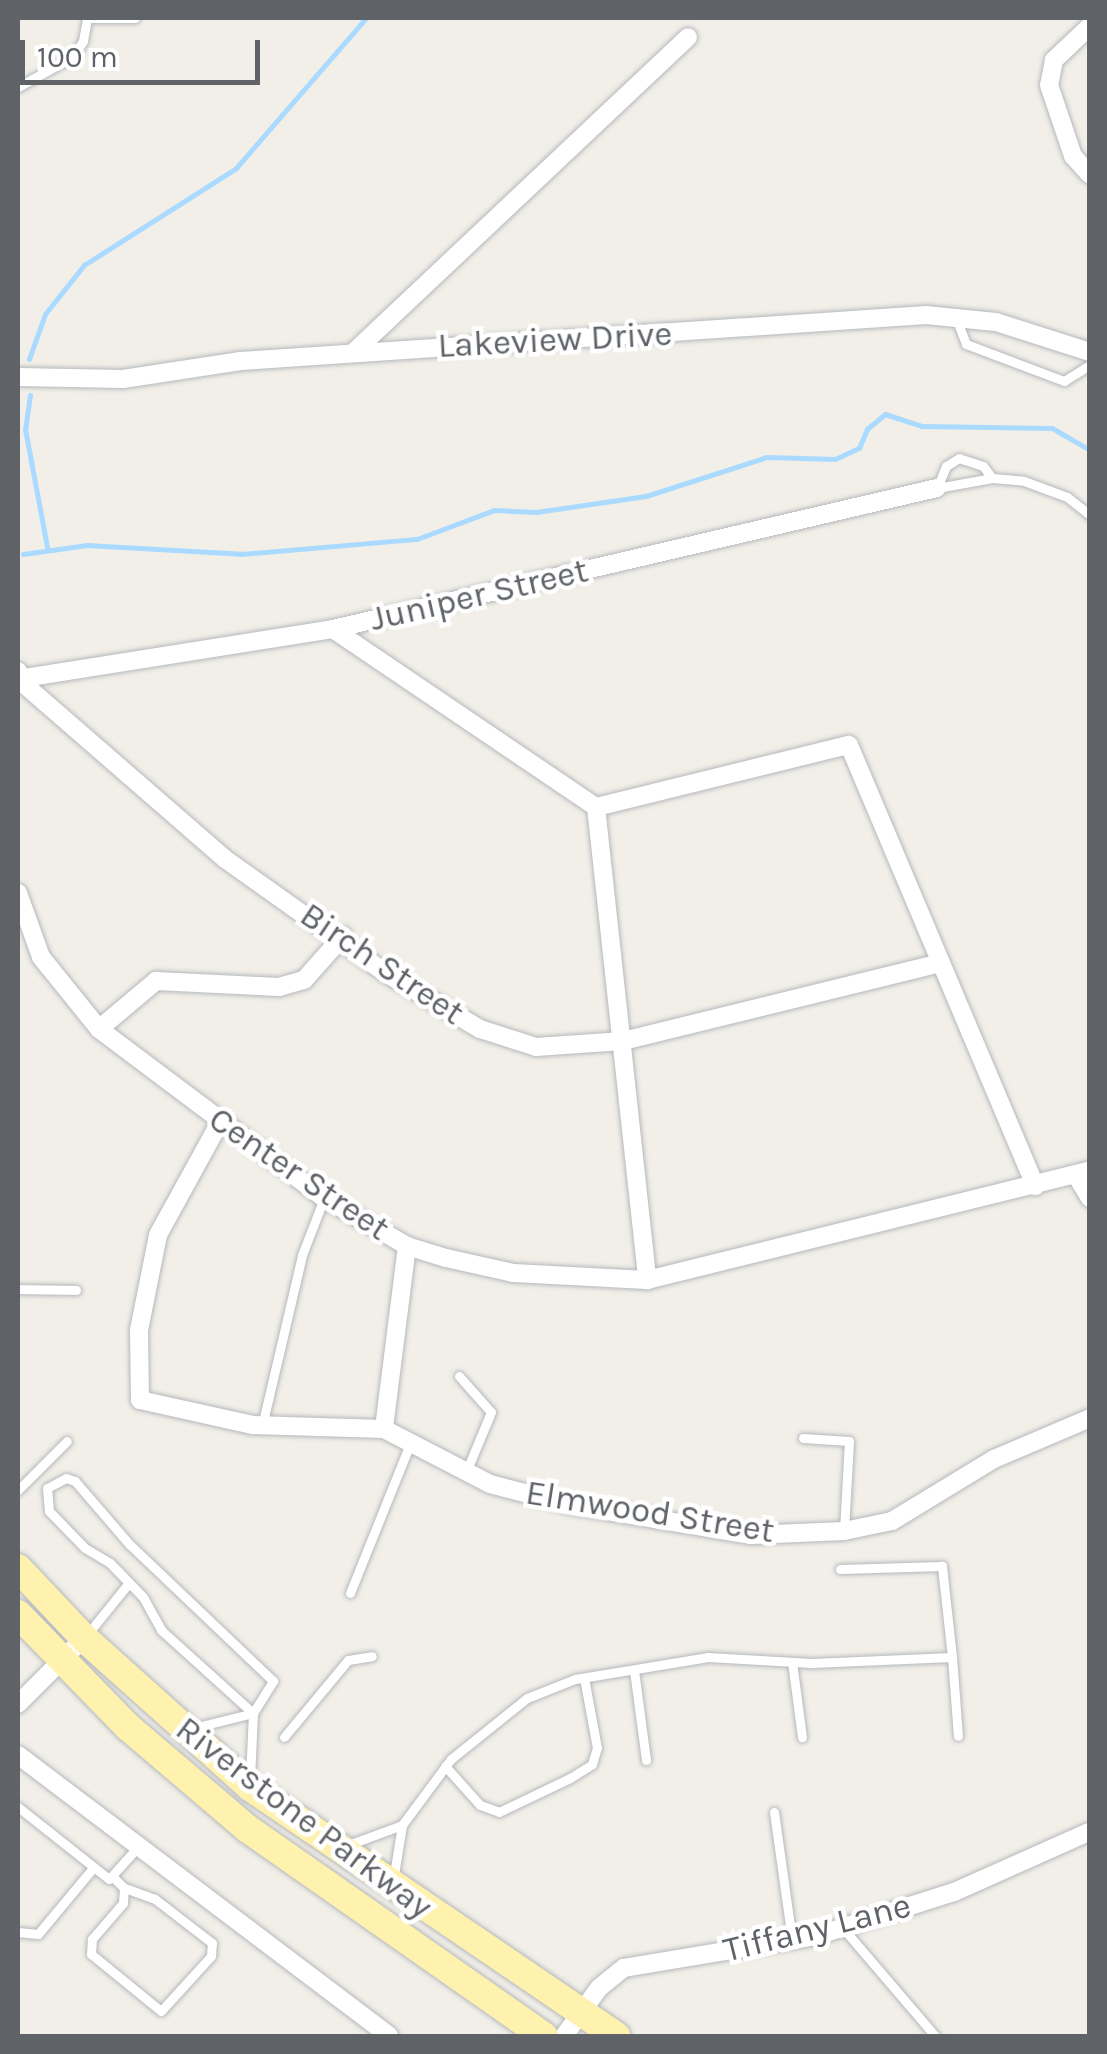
<!DOCTYPE html>
<html>
<head>
<meta charset="utf-8">
<style>
	body { margin:0 }
	#map { position:relative; width:1107px; height:2054px; overflow:hidden; background:#f1efe8; font-family:Karla,sans-serif }
	div>[style] { position:absolute }
	[style*='--x'] { left:calc(var(--x)*1px); top:calc(var(--y)*1px); width:calc(var(--w)*1px); rotate:calc(var(--a)*1deg) }
	.stream>* { height:5px; margin:-2.5px; padding:0 2.5px; transform-origin:2.5px; border-radius:2.5px; background:#aadaff }
	.roads { filter:drop-shadow(0 0 2px #b5b8bc) drop-shadow(0 0 2px #b5b8bc) }
	.service>* { height:9px; margin:-4.5px; padding:0 4.5px; transform-origin:4.5px; border-radius:4.5px; background:#fff }
	.minor>* { height:18px; margin:-9px; padding:0 9px; transform-origin:9px; border-radius:9px; background:#fff }
	.primary>* { height:28px; margin:-14px; padding:0 14px; transform-origin:14px; border-radius:14px; background:#fff2af }
	span { translate:-50% -50%; white-space:nowrap; text-align:center; line-height:1.15; -webkit-text-stroke:9px #fff; paint-order:stroke }
	.street-label { font-size:35px; color:#5f6368 }
	.frame { position:absolute; inset:0; border:20px solid #5f6368; pointer-events:none }
	.scale { position:absolute; left:20px; top:40px; width:240px; height:45px; box-sizing:border-box; border:5px solid #5f6368; border-top:0; padding-left:12px; font-size:30px; line-height:35px; white-space:nowrap; color:#5f6368; -webkit-text-stroke:8px #fff; paint-order:stroke }
</style>
</head>
<body>
<div id="map">
	<div class="stream">
		<i style="--x:29;--y:359;--w:48;--a:-70.4"></i>
		<i style="--x:45;--y:314;--w:63;--a:-51.5"></i>
		<i style="--x:84;--y:265;--w:180;--a:-32.5"></i>
		<i style="--x:236;--y:168;--w:198;--a:-49.1"></i>
		<i style="--x:30;--y:395;--w:34;--a:98"></i>
		<i style="--x:25;--y:429;--w:120;--a:79.4"></i>
		<i style="--x:23;--y:554;--w:65;--a:-8"></i>
		<i style="--x:87;--y:545;--w:154;--a:3.3"></i>
		<i style="--x:241;--y:554;--w:177;--a:-4.9"></i>
		<i style="--x:417;--y:539;--w:82;--a:-20.6"></i>
		<i style="--x:494;--y:510;--w:42;--a:2.7"></i>
		<i style="--x:536;--y:512;--w:111;--a:-8.3"></i>
		<i style="--x:646;--y:496;--w:127;--a:-17.9"></i>
		<i style="--x:767;--y:457;--w:68;--a:1.7"></i>
		<i style="--x:835;--y:459;--w:26;--a:-25"></i>
		<i style="--x:859;--y:448;--w:21;--a:-67"></i>
		<i style="--x:867;--y:429;--w:23;--a:-40"></i>
		<i style="--x:885;--y:414;--w:39;--a:18"></i>
		<i style="--x:922;--y:426;--w:130;--a:0.9"></i>
		<i style="--x:1052;--y:428;--w:44;--a:30.1"></i>
	</div>
	<div class="roads">
		<div class="service">
			<i style="--x:92;--y:18;--w:43;--a:0"></i>
			<i style="--x:18;--y:87;--w:62;--a:-29.1"></i>
			<i style="--x:72;--y:57;--w:19;--a:-55"></i>
			<i style="--x:83;--y:41;--w:23;--a:-80"></i>
			<i style="--x:956;--y:318;--w:28;--a:69"></i>
			<i style="--x:966;--y:344;--w:105;--a:20.7"></i>
			<i style="--x:1064;--y:381;--w:31;--a:-32"></i>
			<i style="--x:992;--y:478;--w:15;--a:-127"></i>
			<i style="--x:983;--y:466;--w:25;--a:-162"></i>
			<i style="--x:959;--y:458;--w:15;--a:148"></i>
			<i style="--x:946;--y:466;--w:24;--a:112"></i>
			<i style="--x:937;--y:488;--w:56;--a:-10.3"></i>
			<i style="--x:992;--y:478;--w:32;--a:5"></i>
			<i style="--x:1024;--y:481;--w:46;--a:20.4"></i>
			<i style="--x:1067;--y:497;--w:29;--a:38"></i>
			<i style="--x:18;--y:1289;--w:58;--a:1"></i>
			<i style="--x:459;--y:1376;--w:48;--a:48.4"></i>
			<i style="--x:491;--y:1412;--w:65;--a:112.6"></i>
			<i style="--x:262;--y:1426;--w:176;--a:-76.8"></i>
			<i style="--x:302;--y:1255;--w:61;--a:-68.9"></i>
			<i style="--x:803;--y:1438;--w:46;--a:3.7"></i>
			<i style="--x:849;--y:1441;--w:90;--a:93.2"></i>
			<i style="--x:18;--y:1490;--w:69;--a:-45"></i>
			<i style="--x:350;--y:1593;--w:158;--a:-68.1"></i>
			<i style="--x:86;--y:1636;--w:67;--a:-51.1"></i>
			<i style="--x:952;--y:1657;--w:79;--a:85.7"></i>
			<i style="--x:792;--y:1662;--w:76;--a:82.4"></i>
			<i style="--x:634;--y:1670;--w:91;--a:82.4"></i>
			<i style="--x:193;--y:1728;--w:62;--a:-14"></i>
			<i style="--x:284;--y:1737;--w:100;--a:-50.3"></i>
			<i style="--x:348;--y:1660;--w:24;--a:-9"></i>
			<i style="--x:445;--y:1766;--w:52;--a:48.1"></i>
			<i style="--x:480;--y:1805;--w:20;--a:20"></i>
			<i style="--x:499;--y:1812;--w:79;--a:-25.6"></i>
			<i style="--x:570;--y:1778;--w:26;--a:-32"></i>
			<i style="--x:592;--y:1764;--w:17;--a:-73"></i>
			<i style="--x:597;--y:1748;--w:71;--a:-100.5"></i>
			<i style="--x:250;--y:1779;--w:66;--a:-87.4"></i>
			<i style="--x:253;--y:1713;--w:38;--a:-58"></i>
			<i style="--x:273;--y:1681;--w:197;--a:-136.4"></i>
			<i style="--x:130;--y:1545;--w:84;--a:-130.7"></i>
			<i style="--x:75;--y:1481;--w:9;--a:-162"></i>
			<i style="--x:66;--y:1478;--w:21;--a:152"></i>
			<i style="--x:47;--y:1488;--w:23;--a:85"></i>
			<i style="--x:49;--y:1511;--w:52;--a:45.8"></i>
			<i style="--x:85;--y:1548;--w:29;--a:31"></i>
			<i style="--x:110;--y:1563;--w:47;--a:45.9"></i>
			<i style="--x:143;--y:1597;--w:38;--a:61"></i>
			<i style="--x:161;--y:1630;--w:124;--a:42.1"></i>
			<i style="--x:18;--y:1807;--w:116;--a:38.4"></i>
			<i style="--x:109;--y:1879;--w:40;--a:-48"></i>
			<i style="--x:774;--y:1812;--w:129;--a:82"></i>
			<i style="--x:348;--y:1845;--w:58;--a:-20.3"></i>
			<i style="--x:113;--y:1877;--w:16;--a:45"></i>
			<i style="--x:124;--y:1888;--w:15;--a:94"></i>
			<i style="--x:123;--y:1903;--w:48;--a:130.7"></i>
			<i style="--x:92;--y:1939;--w:15;--a:94"></i>
			<i style="--x:91;--y:1954;--w:90;--a:39.2"></i>
			<i style="--x:161;--y:2011;--w:74;--a:-47.7"></i>
			<i style="--x:211;--y:1956;--w:13;--a:-86"></i>
			<i style="--x:212;--y:1943;--w:72;--a:-142.3"></i>
			<i style="--x:155;--y:1899;--w:33;--a:-160"></i>
			<i style="--x:393;--y:1881;--w:57;--a:-80.9"></i>
			<i style="--x:402;--y:1825;--w:82;--a:-53.4"></i>
			<i style="--x:451;--y:1759;--w:97;--a:-38.8"></i>
			<i style="--x:527;--y:1698;--w:52;--a:-21.6"></i>
			<i style="--x:575;--y:1679;--w:135;--a:-9.4"></i>
			<i style="--x:708;--y:1657;--w:104;--a:3.3"></i>
			<i style="--x:812;--y:1663;--w:140;--a:-2.5"></i>
			<i style="--x:952;--y:1657;--w:92;--a:-96.3"></i>
			<i style="--x:942;--y:1566;--w:102;--a:178.3"></i>
			<i style="--x:842;--y:1927;--w:143;--a:49.5"></i>
			<i style="--x:18;--y:1932;--w:20;--a:6"></i>
			<i style="--x:38;--y:1934;--w:86;--a:-50.2"></i>
		</div>
		<div class="minor">
			<i style="--x:1090;--y:26;--w:50;--a:136.6"></i>
			<i style="--x:1054;--y:60;--w:25;--a:101"></i>
			<i style="--x:1049;--y:85;--w:75;--a:71.3"></i>
			<i style="--x:1073;--y:156;--w:25;--a:48"></i>
			<i style="--x:354;--y:352;--w:459;--a:-43.3"></i>
			<i style="--x:18;--y:377;--w:105;--a:1.1"></i>
			<i style="--x:123;--y:379;--w:119;--a:-8.7"></i>
			<i style="--x:241;--y:361;--w:687;--a:-3.84"></i>
			<i style="--x:926;--y:315;--w:70;--a:5.7"></i>
			<i style="--x:996;--y:322;--w:99;--a:17.7"></i>
			<i style="--x:333;--y:629;--w:318;--a:34.1"></i>
			<i style="--x:596;--y:807;--w:260;--a:-13.8"></i>
			<i style="--x:849;--y:745;--w:479;--a:67.1"></i>
			<i style="--x:18;--y:671;--w:8;--a:90"></i>
			<i style="--x:18;--y:679;--w:274;--a:41"></i>
			<i style="--x:225;--y:859;--w:195;--a:35.4"></i>
			<i style="--x:384;--y:972;--w:112;--a:30.7"></i>
			<i style="--x:480;--y:1029;--w:59;--a:17.8"></i>
			<i style="--x:536;--y:1047;--w:87;--a:-3.9"></i>
			<i style="--x:623;--y:1041;--w:326;--a:-13.8"></i>
			<i style="--x:18;--y:679;--w:319;--a:-9"></i>
			<i style="--x:333;--y:629;--w:620;--a:-13.14"></i>
			<i style="--x:596;--y:807;--w:476;--a:83.8"></i>
			<i style="--x:18;--y:893;--w:68;--a:70.2"></i>
			<i style="--x:41;--y:957;--w:92;--a:51.1"></i>
			<i style="--x:99;--y:1029;--w:281;--a:36.9"></i>
			<i style="--x:324;--y:1198;--w:96;--a:30"></i>
			<i style="--x:407;--y:1246;--w:41;--a:17.1"></i>
			<i style="--x:446;--y:1258;--w:69;--a:12.6"></i>
			<i style="--x:513;--y:1273;--w:134;--a:3"></i>
			<i style="--x:647;--y:1280;--w:456;--a:-13.9"></i>
			<i style="--x:99;--y:1029;--w:75;--a:-40.1"></i>
			<i style="--x:156;--y:981;--w:123;--a:2.8"></i>
			<i style="--x:279;--y:987;--w:26;--a:-16"></i>
			<i style="--x:304;--y:980;--w:59;--a:-48.4"></i>
			<i style="--x:220;--y:1122;--w:129;--a:118.8"></i>
			<i style="--x:158;--y:1235;--w:97;--a:101.3"></i>
			<i style="--x:139;--y:1330;--w:70;--a:89.2"></i>
			<i style="--x:140;--y:1400;--w:116;--a:12.5"></i>
			<i style="--x:253;--y:1425;--w:131;--a:1.7"></i>
			<i style="--x:1076;--y:1175;--w:27;--a:59"></i>
			<i style="--x:407;--y:1246;--w:184;--a:97.2"></i>
			<i style="--x:384;--y:1429;--w:119;--a:27.4"></i>
			<i style="--x:490;--y:1484;--w:79;--a:14.7"></i>
			<i style="--x:566;--y:1504;--w:188;--a:9.5"></i>
			<i style="--x:751;--y:1535;--w:93;--a:-2.5"></i>
			<i style="--x:844;--y:1531;--w:49;--a:-11.8"></i>
			<i style="--x:892;--y:1521;--w:119;--a:-31.3"></i>
			<i style="--x:994;--y:1459;--w:104;--a:-23.1"></i>
			<i style="--x:18;--y:1704;--w:93;--a:-45"></i>
			<i style="--x:18;--y:1755;--w:465;--a:37.1"></i>
			<i style="--x:564;--y:2036;--w:59;--a:-53.9"></i>
			<i style="--x:599;--y:1988;--w:32;--a:-39"></i>
			<i style="--x:624;--y:1968;--w:195;--a:-9.5"></i>
			<i style="--x:816;--y:1936;--w:145;--a:-17.7"></i>
			<i style="--x:954;--y:1892;--w:148;--a:-24"></i>
		</div>
		<div class="primary">
			<i style="--x:18;--y:1568;--w:96;--a:46.7"></i>
			<i style="--x:84;--y:1638;--w:223;--a:41.9"></i>
			<i style="--x:250;--y:1787;--w:443;--a:34.2"></i>
			<i style="--x:18;--y:1614;--w:158;--a:45.8"></i>
			<i style="--x:128;--y:1727;--w:157;--a:40.4"></i>
			<i style="--x:248;--y:1829;--w:361;--a:35"></i>
		</div>
	</div>
	<div class="street-label">
		<span style="left:555px;top:340px;rotate:-3deg">Lakeview Drive</span>
		<span style="left:479px;top:595px;rotate:-13deg">Juniper Street</span>
		<span style="left:382px;top:964px;rotate:34deg">Birch Street</span>
		<span style="left:299px;top:1174px;rotate:34deg">Center Street</span>
		<span style="left:650px;top:1512px;rotate:9deg">Elmwood Street</span>
		<span style="left:304px;top:1818px;rotate:37deg">Riverstone Parkway</span>
		<span style="left:817px;top:1928px;rotate:-14deg">Tiffany Lane</span>
	</div>
	<div class="frame"></div>
	<div class="scale">100 m</div>
</div>
</body>
</html>
